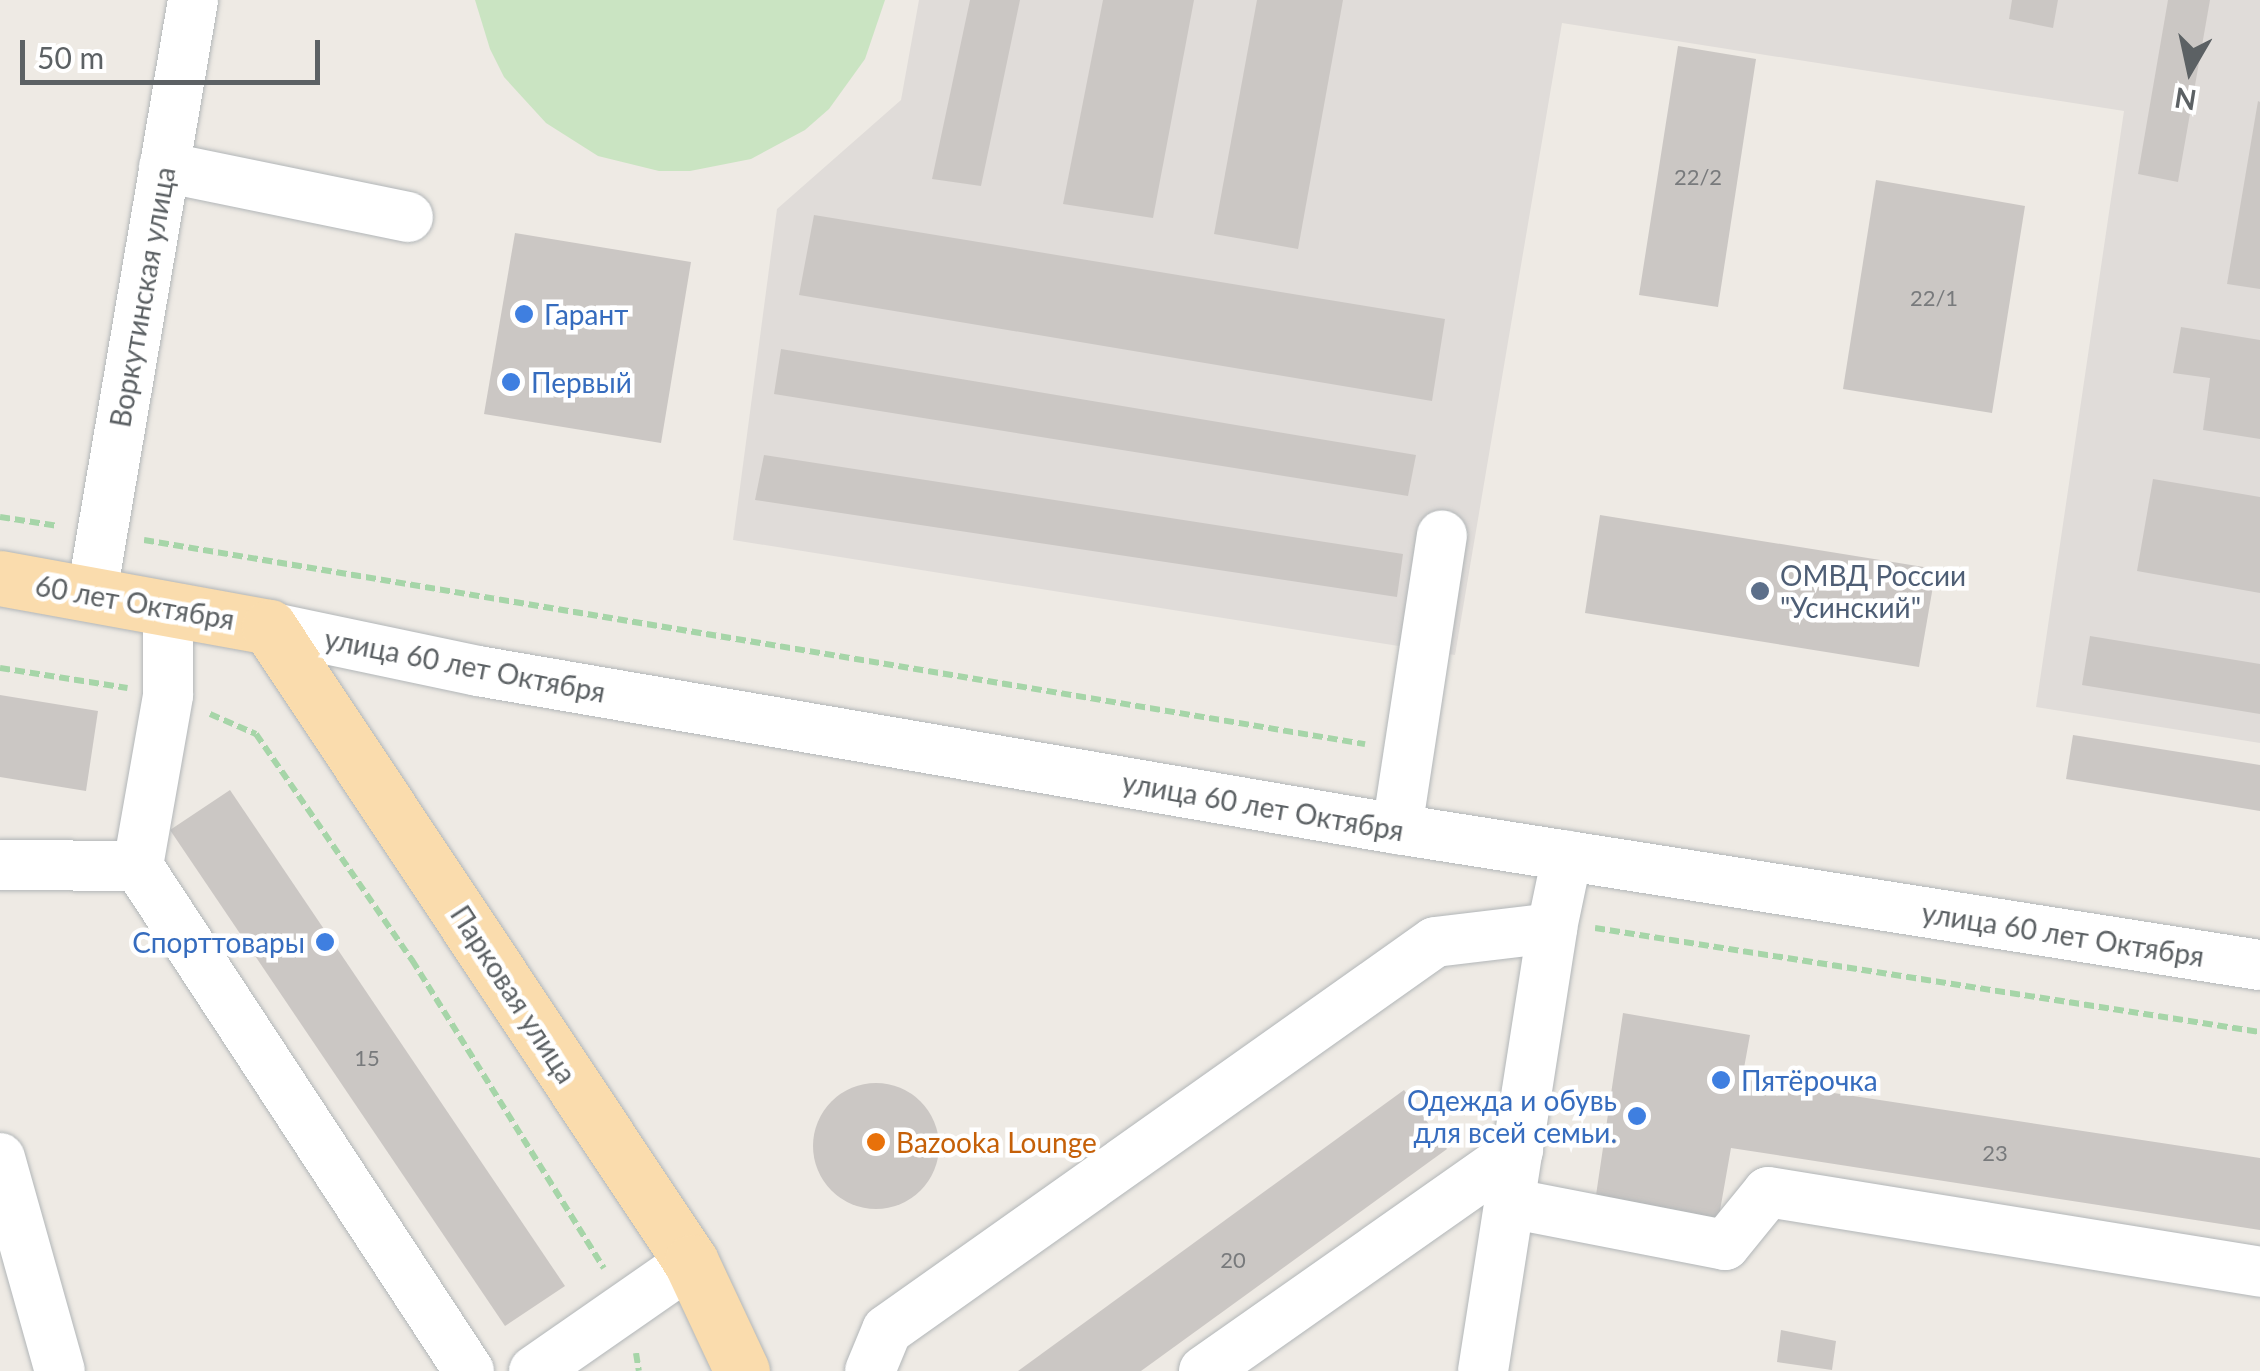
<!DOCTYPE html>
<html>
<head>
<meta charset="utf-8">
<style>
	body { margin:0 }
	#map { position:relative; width:2260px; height:1371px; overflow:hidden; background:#eeeae4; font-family:Lato,sans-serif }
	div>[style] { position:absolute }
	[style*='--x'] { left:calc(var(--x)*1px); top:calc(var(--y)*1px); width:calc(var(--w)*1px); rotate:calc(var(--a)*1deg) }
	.industrial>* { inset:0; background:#e0dcd9 }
	.green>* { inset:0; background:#cae4c2 }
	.building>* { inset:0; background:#cbc7c4 }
	.round { border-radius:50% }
	.path>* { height:6px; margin-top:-3px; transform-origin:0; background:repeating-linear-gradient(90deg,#a6d5a8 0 10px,transparent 0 15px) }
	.roads { filter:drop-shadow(0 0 2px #b2b6b8) drop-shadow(0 0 2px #b2b6b8) }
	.minor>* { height:50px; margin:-25px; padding:0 25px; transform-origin:25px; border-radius:25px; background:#fff }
	.major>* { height:55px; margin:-27.5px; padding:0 27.5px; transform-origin:27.5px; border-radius:27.5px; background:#fadcad }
	.dots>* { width:28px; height:28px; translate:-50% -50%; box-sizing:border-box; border:5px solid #fff; border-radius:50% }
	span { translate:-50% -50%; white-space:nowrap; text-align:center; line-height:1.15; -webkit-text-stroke:9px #fff; paint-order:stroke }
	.number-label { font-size:22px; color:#787a7c }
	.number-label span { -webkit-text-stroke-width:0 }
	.street-label { font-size:28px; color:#5c6164 }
	.shop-label { font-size:28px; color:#366cbe }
	.left { translate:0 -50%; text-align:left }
	.right { translate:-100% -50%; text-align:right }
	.service-label { font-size:28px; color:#4e5e75 }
	.food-label { font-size:28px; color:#c56008 }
	.north { position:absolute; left:2140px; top:20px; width:100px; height:100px; -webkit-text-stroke:8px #fff; paint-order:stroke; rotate:189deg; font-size:28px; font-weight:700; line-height:40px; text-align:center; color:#5c6164 }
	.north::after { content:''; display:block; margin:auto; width:35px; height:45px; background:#5c6164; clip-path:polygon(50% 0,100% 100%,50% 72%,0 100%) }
	.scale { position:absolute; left:20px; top:40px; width:300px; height:45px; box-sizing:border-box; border:5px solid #5c6164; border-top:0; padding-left:12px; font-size:30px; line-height:35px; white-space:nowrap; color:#5c6164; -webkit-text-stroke:8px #fff; paint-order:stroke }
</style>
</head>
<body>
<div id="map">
	<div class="industrial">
		<i style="clip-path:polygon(919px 0,2260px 0,2260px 743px,2036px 707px,2124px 111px,1562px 23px,1455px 655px,733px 540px,777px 209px,901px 100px)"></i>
	</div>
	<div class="green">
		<i style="clip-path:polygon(475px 0,885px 0,865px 59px,829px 109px,805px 130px,751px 159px,690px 171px,659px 171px,598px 156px,546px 123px,504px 77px,490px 49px)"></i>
	</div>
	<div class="building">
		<i style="clip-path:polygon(970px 0,1020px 0,981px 186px,932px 179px)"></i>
		<i style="clip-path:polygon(1103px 0,1194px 0,1153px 218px,1063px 204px)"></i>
		<i style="clip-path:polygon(1257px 0,1343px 0,1298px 249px,1214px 234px)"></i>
		<i style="clip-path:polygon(2012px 0,2058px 0,2053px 28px,2009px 19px)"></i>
		<i style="clip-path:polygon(2168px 0,2210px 0,2178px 182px,2138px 174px)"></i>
		<i style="clip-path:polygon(1678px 46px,1756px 59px,1718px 307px,1639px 295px)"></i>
		<i style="clip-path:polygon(2258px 101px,2260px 102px,2260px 289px,2227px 284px)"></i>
		<i style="clip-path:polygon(1876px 180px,2025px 206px,1992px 413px,1843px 389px)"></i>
		<i style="clip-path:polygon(814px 215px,1445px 319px,1432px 401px,799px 295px)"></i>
		<i style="clip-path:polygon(515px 233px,691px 262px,661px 443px,484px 414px)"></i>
		<i style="clip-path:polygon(2181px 327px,2260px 340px,2260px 439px,2203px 430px,2210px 378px,2173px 373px)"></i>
		<i style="clip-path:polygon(781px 349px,1416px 455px,1408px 496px,774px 394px)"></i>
		<i style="clip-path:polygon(764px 455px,1403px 554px,1397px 597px,755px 500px)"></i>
		<i style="clip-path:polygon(2153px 479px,2260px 497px,2260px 593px,2137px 571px)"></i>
		<i style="clip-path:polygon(1600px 515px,1936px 569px,1919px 667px,1585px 613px)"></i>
		<i style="clip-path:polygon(2090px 636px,2260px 664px,2260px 714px,2082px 685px)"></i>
		<i style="clip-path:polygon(0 695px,98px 711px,86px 791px,0 777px)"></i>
		<i style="clip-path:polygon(2073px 735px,2260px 765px,2260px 811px,2066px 779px)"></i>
		<i style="clip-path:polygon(230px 790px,565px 1286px,505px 1326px,170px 830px)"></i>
		<i style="clip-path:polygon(1623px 1013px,1750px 1035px,1742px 1079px,2260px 1158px,2260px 1230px,1731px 1148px,1718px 1222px,1595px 1202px)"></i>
		<i class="round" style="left:813px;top:1083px;width:126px;height:126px"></i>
		<i style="clip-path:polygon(1404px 1090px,1447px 1149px,1141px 1371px,1018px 1371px)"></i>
		<i style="clip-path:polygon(1781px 1330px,1836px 1341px,1832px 1370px,1777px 1362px)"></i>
	</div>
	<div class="path">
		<i style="--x:0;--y:517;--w:59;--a:8.8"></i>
		<i style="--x:144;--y:540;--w:1238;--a:9.49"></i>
		<i style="--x:0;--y:668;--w:129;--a:8.9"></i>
		<i style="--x:210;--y:714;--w:50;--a:23.5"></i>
		<i style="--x:256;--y:734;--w:275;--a:55.4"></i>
		<i style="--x:412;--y:960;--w:363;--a:58.1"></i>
		<i style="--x:1595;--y:928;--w:673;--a:8.89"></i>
		<i style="--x:636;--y:1353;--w:18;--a:81"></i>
	</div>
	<div class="roads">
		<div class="minor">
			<i style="--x:164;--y:167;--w:249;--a:11.6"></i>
			<i style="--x:92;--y:593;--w:602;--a:-80.33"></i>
			<i style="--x:269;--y:627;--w:214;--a:11.9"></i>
			<i style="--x:478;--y:671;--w:932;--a:9.76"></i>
			<i style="--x:1397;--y:829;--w:874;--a:8.96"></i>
			<i style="--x:1397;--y:829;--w:297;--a:-81.3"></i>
			<i style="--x:0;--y:865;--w:138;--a:0.4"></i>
			<i style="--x:138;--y:866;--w:174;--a:-80"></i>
			<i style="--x:168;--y:695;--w:87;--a:-90"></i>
			<i style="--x:138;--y:866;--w:604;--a:56.76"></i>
			<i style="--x:0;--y:1158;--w:221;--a:74.3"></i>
			<i style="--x:1509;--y:1203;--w:220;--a:11"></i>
			<i style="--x:1725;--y:1245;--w:68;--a:-50.9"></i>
			<i style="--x:1768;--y:1192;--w:498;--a:9.2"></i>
			<i style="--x:534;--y:1371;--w:191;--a:-34.8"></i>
			<i style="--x:870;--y:1371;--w:44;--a:-67.5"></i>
			<i style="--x:887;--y:1330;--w:671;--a:-35.3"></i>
			<i style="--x:1435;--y:942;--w:118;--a:-6.8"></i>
			<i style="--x:1552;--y:928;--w:74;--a:-78.2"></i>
			<i style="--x:1204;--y:1371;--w:384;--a:-35.1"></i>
			<i style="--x:1483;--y:1371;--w:448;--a:-81.1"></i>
		</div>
		<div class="major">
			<i style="--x:0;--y:578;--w:273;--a:10.3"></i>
			<i style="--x:269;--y:627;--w:762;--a:56.39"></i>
			<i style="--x:691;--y:1262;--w:120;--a:64.9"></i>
		</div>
	</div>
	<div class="dots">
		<i style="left:524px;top:314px;background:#3f7fe0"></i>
		<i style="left:511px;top:382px;background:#3f7fe0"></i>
		<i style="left:1760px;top:591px;background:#5c6f8a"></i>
		<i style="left:325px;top:942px;background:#3f7fe0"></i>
		<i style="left:1721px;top:1080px;background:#3f7fe0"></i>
		<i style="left:1637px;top:1116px;background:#3f7fe0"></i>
		<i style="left:876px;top:1142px;background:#e8710a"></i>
	</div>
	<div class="number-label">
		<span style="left:1698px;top:177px">22/2</span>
		<span style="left:1934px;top:298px">22/1</span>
		<span style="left:367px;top:1058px">15</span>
		<span style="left:1995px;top:1153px">23</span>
		<span style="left:1233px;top:1260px">20</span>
	</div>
	<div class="street-label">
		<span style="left:142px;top:297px;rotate:-80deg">Воркутинская улица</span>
		<span style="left:135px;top:602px;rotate:10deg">60 лет Октября</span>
		<span style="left:465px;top:665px;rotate:11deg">улица 60 лет Октября</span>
		<span style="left:1263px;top:806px;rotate:10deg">улица 60 лет Октября</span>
		<span style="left:2063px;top:934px;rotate:9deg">улица 60 лет Октября</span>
		<span style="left:514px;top:994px;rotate:57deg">Парковая улица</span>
	</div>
	<div class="shop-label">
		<span class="left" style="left:544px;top:314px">Гарант</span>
		<span class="left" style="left:531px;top:382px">Первый</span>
		<span class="right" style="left:305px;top:942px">Спорттовары</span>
		<span class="left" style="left:1741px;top:1080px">Пятёрочка</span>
		<span class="right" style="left:1617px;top:1116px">Одежда и обувь<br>для всей семьи.</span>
	</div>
	<div class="service-label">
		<span class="left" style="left:1780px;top:591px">ОМВД России<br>"Усинский"</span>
	</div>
	<div class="food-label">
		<span class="left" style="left:896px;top:1142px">Bazooka Lounge</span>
	</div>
	<div class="north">N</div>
	<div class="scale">50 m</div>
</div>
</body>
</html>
